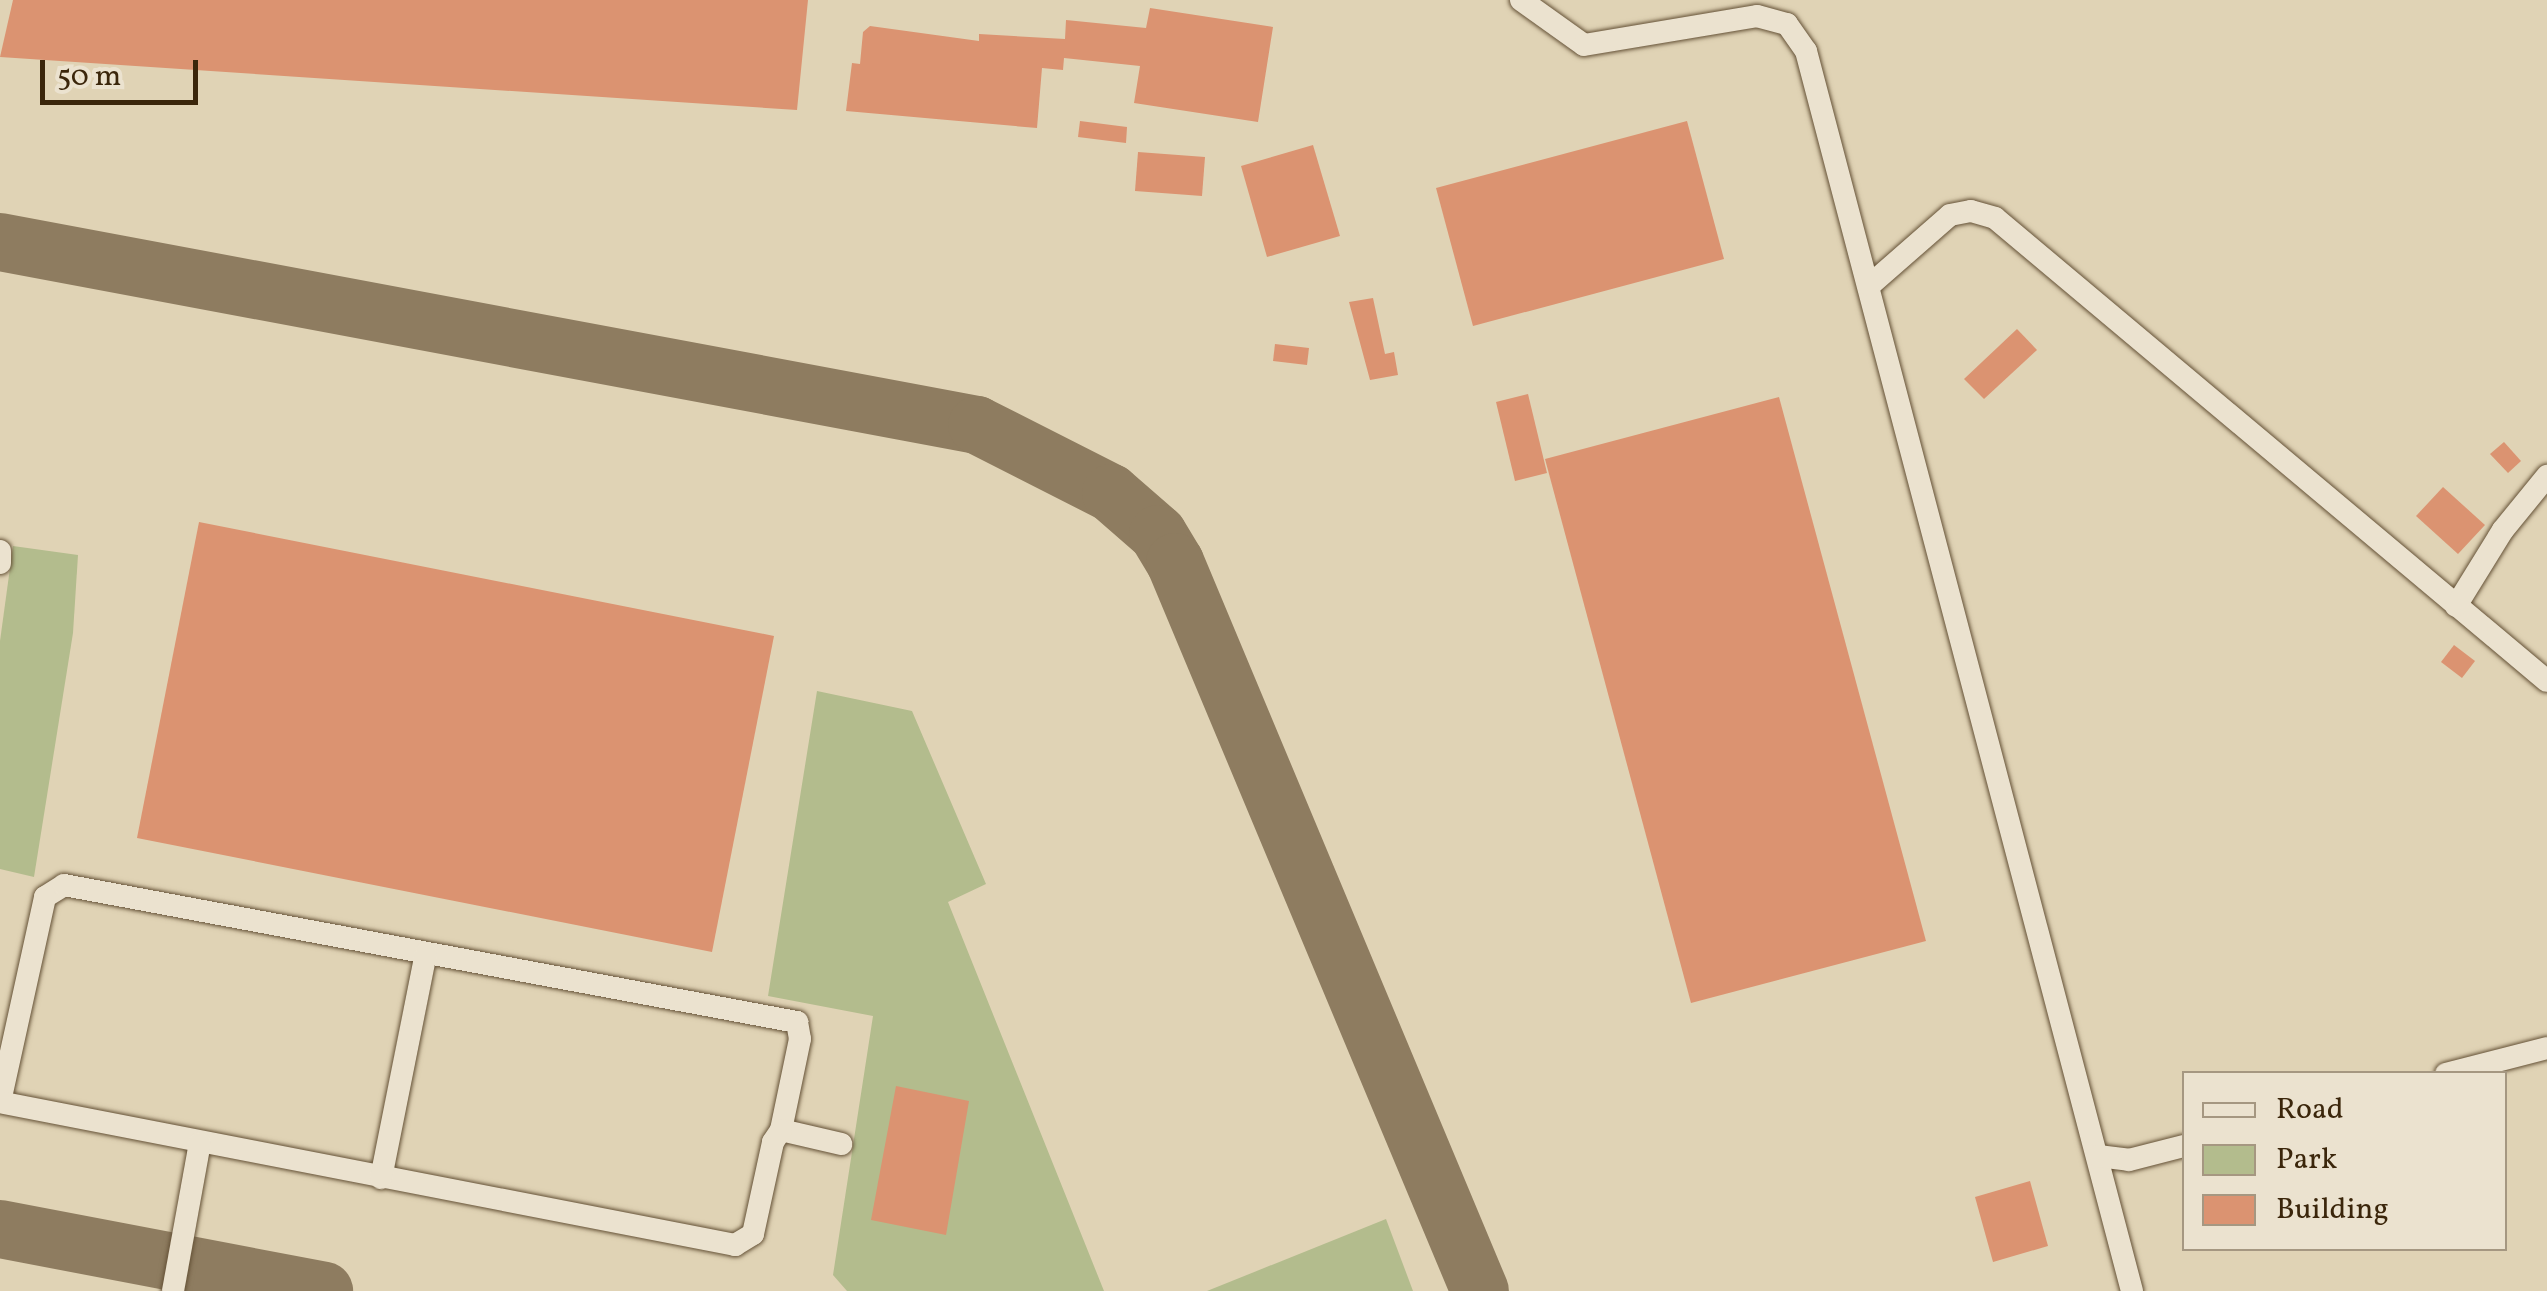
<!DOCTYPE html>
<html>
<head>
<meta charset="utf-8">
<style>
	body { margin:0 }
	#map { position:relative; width:2547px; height:1291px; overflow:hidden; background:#e0d3b5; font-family:Vollkorn,serif }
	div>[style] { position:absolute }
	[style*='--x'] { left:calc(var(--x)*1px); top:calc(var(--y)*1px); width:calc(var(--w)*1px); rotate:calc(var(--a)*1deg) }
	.green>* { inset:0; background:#b3bc8d }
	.taxiway>* { height:58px; margin:-29px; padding:0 29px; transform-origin:29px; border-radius:29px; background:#8e7c60 }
	.building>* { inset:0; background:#db9371 }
	.roads { filter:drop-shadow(0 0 2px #645136) drop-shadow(0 0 2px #645136) }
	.minor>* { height:22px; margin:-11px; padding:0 11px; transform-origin:11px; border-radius:11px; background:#ebe2cf }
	span { translate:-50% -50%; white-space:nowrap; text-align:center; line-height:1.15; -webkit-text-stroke:8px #ebe2cf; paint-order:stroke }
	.legend { position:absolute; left:2182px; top:1071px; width:325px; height:180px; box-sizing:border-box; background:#ebe2cf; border:2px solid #a59781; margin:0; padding:12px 18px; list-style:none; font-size:30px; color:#3b260b }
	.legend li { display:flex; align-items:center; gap:20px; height:50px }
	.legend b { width:50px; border:2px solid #a59781 }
	.scale { position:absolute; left:40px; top:60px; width:158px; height:45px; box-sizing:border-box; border:5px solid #3b260b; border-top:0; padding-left:12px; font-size:30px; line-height:35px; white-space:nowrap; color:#3b260b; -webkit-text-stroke:8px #ebe2cf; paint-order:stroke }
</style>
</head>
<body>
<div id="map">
	<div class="green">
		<i style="clip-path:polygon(13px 546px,78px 555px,73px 633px,34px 877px,0 869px,0 641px)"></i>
		<i style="clip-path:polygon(817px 691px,912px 711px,986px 884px,948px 902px,1104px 1291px,847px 1291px,833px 1275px,873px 1016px,768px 996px)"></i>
		<i style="clip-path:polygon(1386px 1219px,1413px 1291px,1207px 1291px)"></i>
	</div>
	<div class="taxiway">
		<i style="--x:0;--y:242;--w:994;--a:10.61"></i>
		<i style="--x:977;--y:425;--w:150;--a:26.9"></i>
		<i style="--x:1111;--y:493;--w:62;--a:41.1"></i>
		<i style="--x:1158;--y:534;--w:33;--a:59"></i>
		<i style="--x:1175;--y:562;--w:790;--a:67.3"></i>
		<i style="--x:0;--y:1229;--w:330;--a:10.8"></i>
	</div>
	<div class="building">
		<i style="clip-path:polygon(13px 0,808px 0,797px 110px,0 57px)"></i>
		<i style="clip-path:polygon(1150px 8px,1273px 27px,1258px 122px,1134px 103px,1140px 66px,1064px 58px,1063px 70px,1042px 68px,1037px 128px,846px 111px,852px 63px,860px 64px,863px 32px,870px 26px,979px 41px,979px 34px,1065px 39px,1066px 20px,1146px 28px)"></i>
		<i style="clip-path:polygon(1080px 121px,1127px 127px,1126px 143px,1078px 137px)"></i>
		<i style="clip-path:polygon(1687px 121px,1724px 259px,1473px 326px,1436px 188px)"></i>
		<i style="clip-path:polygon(1313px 145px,1340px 236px,1267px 257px,1241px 166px)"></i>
		<i style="clip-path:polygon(1138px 152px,1205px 157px,1202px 196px,1135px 191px)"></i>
		<i style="clip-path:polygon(1373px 298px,1385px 354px,1394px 352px,1398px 375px,1370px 380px,1349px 302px)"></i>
		<i style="clip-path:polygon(2017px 329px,2037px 350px,1984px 399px,1964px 379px)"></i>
		<i style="clip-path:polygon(1275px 344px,1309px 348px,1307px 365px,1273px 361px)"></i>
		<i style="clip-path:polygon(1528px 394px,1547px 473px,1515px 481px,1496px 402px)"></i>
		<i style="clip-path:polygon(1779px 397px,1926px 941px,1691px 1003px,1545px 459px)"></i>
		<i style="clip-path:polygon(2504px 442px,2521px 461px,2508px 473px,2490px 454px)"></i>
		<i style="clip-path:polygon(2443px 487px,2485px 525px,2458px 554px,2416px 516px)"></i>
		<i style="clip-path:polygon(199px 522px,774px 636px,712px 952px,137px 838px)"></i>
		<i style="clip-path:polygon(2454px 645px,2475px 661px,2462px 678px,2441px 662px)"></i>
		<i style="clip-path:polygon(896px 1086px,969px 1101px,946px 1235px,871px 1220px)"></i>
		<i style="clip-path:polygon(2030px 1181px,2048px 1246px,1993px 1262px,1975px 1197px)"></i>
	</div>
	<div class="roads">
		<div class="minor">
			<i style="--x:1521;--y:0;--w:77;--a:35.5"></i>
			<i style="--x:1584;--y:45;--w:175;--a:-9.5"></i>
			<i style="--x:1757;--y:16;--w:31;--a:15"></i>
			<i style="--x:1787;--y:24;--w:33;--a:55"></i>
			<i style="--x:1806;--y:51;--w:1282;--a:75.27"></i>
			<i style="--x:1870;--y:285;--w:106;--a:-41.2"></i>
			<i style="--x:1950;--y:215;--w:21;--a:-11"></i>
			<i style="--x:1971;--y:211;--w:25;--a:16"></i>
			<i style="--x:1995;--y:218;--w:720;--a:39.99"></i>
			<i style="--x:0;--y:551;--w:12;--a:90"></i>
			<i style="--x:2456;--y:606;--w:89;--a:-58.3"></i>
			<i style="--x:2503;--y:530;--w:70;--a:-50.8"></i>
			<i style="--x:2446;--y:1074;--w:104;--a:-14.4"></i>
			<i style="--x:0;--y:1102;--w:210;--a:-77.6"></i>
			<i style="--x:45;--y:897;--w:22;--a:-32"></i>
			<i style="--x:64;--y:885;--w:746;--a:10.59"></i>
			<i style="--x:797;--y:1022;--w:17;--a:80"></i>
			<i style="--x:800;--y:1039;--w:93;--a:101.8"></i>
			<i style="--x:781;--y:1130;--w:62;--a:13.1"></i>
			<i style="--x:4;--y:1103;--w:745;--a:10.99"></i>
			<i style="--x:735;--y:1245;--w:21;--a:-31"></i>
			<i style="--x:753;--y:1234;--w:94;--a:-77.7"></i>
			<i style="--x:773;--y:1142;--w:14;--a:-56"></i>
			<i style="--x:2098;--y:1156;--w:31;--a:7"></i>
			<i style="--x:2129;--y:1160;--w:57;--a:-14.3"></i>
			<i style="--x:381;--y:1178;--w:229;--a:-78.7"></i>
			<i style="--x:173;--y:1291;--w:150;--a:-79.7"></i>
		</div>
	</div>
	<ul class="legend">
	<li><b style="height:12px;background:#ebe2cf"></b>Road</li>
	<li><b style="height:28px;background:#b3bc8d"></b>Park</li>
	<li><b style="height:28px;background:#db9371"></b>Building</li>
	</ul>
	<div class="scale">50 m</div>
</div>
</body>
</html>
